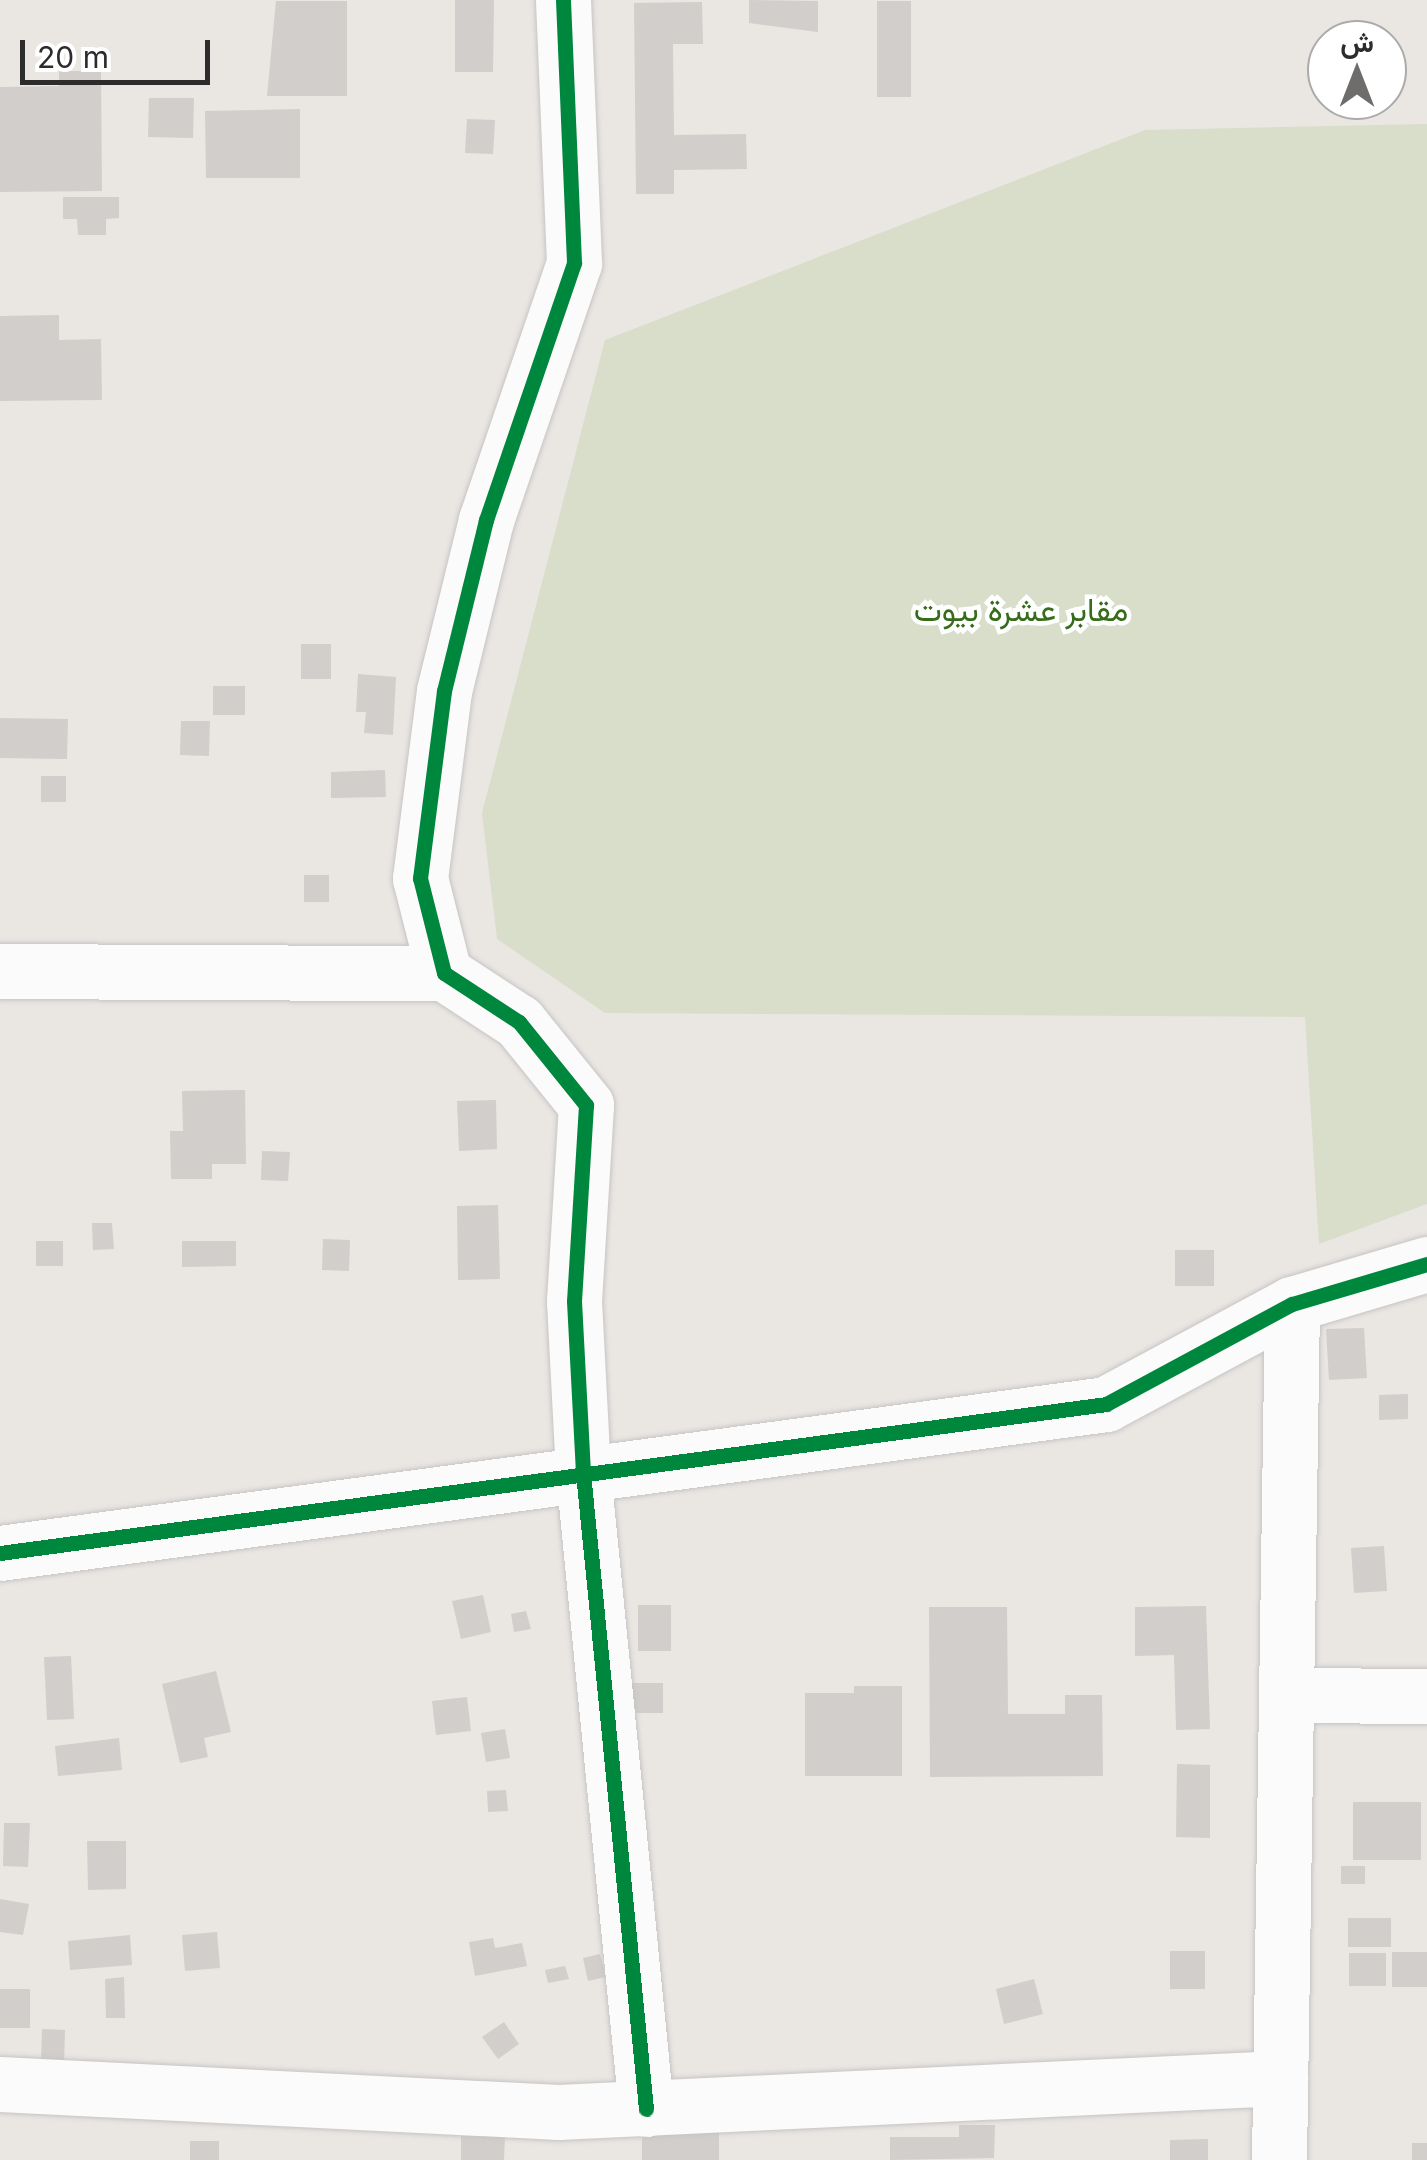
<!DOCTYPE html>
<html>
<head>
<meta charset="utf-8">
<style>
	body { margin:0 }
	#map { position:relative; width:1427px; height:2160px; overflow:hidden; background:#eae6e2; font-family:Inter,Vazirmatn,sans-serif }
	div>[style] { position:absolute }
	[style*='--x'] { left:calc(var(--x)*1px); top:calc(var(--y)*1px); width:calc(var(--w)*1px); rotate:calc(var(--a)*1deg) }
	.cemetery>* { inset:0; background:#d9deca }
	.building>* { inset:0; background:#d1cecb }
	.roads { filter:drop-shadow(0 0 2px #c6c5c5) drop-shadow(0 0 2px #c6c5c5) }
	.minor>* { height:55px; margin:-27.5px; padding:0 27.5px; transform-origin:27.5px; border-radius:27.5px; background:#fcfbfb }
	.cycleway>* { height:15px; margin:-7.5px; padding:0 7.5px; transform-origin:7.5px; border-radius:7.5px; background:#00873e }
	span { translate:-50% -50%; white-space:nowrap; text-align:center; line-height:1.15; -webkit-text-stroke:9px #fff; paint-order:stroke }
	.park-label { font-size:32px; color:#366c1a }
	.north { position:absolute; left:1307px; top:20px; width:100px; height:100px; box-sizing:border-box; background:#fff; border:2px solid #ababab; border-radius:50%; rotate:0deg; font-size:28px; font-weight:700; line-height:40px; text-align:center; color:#2c2c2c }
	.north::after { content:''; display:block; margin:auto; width:35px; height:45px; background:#6e6d6c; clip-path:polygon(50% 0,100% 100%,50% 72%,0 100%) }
	.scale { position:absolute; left:20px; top:40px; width:190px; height:45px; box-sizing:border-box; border:5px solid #2c2c2c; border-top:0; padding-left:12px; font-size:30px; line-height:35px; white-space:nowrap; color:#2c2c2c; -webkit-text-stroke:8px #fff; paint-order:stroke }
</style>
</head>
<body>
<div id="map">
	<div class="cemetery">
		<i style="clip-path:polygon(1427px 124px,1427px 1204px,1319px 1244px,1305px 1017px,605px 1013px,497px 939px,482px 813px,605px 340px,1145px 130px)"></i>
	</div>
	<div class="building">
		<i style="clip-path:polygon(455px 0,494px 0,493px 72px,455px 72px)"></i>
		<i style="clip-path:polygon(749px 0,818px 1px,818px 32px,749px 23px)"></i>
		<i style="clip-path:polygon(276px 1px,347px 1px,347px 96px,267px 96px)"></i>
		<i style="clip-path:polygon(877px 1px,911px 1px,911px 97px,877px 97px)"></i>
		<i style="clip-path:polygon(702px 2px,703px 44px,673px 44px,674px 135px,746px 134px,747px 169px,674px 170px,674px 194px,636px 194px,634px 3px)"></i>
		<i style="clip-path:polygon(59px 71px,101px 71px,102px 191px,0 192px,0 87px,59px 86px)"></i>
		<i style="clip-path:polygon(149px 98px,194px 98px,193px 138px,148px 137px)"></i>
		<i style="clip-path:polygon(300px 109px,300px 178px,206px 178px,205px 111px)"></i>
		<i style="clip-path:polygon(467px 119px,495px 120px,493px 154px,465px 153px)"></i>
		<i style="clip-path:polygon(63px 197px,119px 197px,119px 218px,106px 219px,106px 235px,78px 235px,77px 219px,63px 219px)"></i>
		<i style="clip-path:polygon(59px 315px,59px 340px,101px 339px,102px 400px,0 401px,0 316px)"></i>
		<i style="clip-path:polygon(301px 644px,331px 644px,331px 679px,301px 679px)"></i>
		<i style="clip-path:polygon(358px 674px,396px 677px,393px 735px,364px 733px,366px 712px,356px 712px)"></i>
		<i style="clip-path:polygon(213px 686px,245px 686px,245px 715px,213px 715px)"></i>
		<i style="clip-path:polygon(0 718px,68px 719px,67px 759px,0 758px)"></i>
		<i style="clip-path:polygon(181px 721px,210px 721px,209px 756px,180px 755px)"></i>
		<i style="clip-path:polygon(385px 770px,386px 797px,331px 798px,331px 772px)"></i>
		<i style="clip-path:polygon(41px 776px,66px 776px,66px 802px,41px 802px)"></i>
		<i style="clip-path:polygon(304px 875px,329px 875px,329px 902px,304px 902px)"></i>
		<i style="clip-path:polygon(245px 1090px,246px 1164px,212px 1164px,212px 1179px,171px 1179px,170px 1131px,183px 1131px,182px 1091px)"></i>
		<i style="clip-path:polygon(496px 1100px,497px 1149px,459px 1151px,457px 1101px)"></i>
		<i style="clip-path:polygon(262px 1151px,290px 1152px,288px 1181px,261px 1180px)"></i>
		<i style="clip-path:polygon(498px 1205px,500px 1279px,458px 1280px,457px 1206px)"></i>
		<i style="clip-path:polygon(92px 1223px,112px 1223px,114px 1249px,93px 1250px)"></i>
		<i style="clip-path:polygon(323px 1239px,350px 1240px,349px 1271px,322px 1270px)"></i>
		<i style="clip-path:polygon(36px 1241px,63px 1241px,63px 1266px,36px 1266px)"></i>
		<i style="clip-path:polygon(182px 1241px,236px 1241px,236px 1266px,182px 1267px)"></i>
		<i style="clip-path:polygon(1175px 1250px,1214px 1250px,1214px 1286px,1175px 1286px)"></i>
		<i style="clip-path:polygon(1364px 1328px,1367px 1378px,1329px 1380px,1326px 1329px)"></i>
		<i style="clip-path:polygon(1408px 1394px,1408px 1419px,1379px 1420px,1379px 1395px)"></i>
		<i style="clip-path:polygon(1384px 1546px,1387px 1591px,1354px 1593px,1351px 1548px)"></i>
		<i style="clip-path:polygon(483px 1595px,491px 1632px,461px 1639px,452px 1601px)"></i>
		<i style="clip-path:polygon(638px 1605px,671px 1605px,671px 1651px,638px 1651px)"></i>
		<i style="clip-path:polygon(1206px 1606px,1210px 1729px,1176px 1730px,1174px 1655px,1135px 1656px,1135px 1607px)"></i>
		<i style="clip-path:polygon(929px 1607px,1007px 1607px,1008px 1714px,1065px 1714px,1065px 1695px,1102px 1695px,1103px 1776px,930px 1777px)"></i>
		<i style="clip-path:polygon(526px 1611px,531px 1629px,514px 1632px,511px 1614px)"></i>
		<i style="clip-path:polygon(71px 1656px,74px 1719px,47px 1720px,44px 1657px)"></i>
		<i style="clip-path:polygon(216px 1671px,231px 1732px,204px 1738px,208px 1757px,180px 1763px,162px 1684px)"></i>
		<i style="clip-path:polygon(632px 1683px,663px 1683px,663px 1713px,632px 1713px)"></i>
		<i style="clip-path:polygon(854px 1686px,902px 1686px,902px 1776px,805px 1776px,805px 1693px,854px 1693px)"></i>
		<i style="clip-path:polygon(467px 1697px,471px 1731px,436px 1735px,432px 1701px)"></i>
		<i style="clip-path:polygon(505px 1729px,510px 1758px,486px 1762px,481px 1733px)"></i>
		<i style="clip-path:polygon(119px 1738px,122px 1770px,58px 1776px,55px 1746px)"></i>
		<i style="clip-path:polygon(1177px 1764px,1210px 1765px,1210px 1838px,1176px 1837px)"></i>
		<i style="clip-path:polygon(506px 1790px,508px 1811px,488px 1812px,487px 1791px)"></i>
		<i style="clip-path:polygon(1353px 1802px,1421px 1802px,1421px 1860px,1353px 1860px)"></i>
		<i style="clip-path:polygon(4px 1823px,30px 1823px,28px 1867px,3px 1866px)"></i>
		<i style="clip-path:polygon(87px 1841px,126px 1841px,126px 1889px,88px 1890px)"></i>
		<i style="clip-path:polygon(1341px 1866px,1365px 1866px,1365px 1884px,1341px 1884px)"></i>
		<i style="clip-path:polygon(0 1899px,29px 1904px,23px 1935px,0 1932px)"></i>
		<i style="clip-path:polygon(1348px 1918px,1391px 1918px,1391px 1947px,1348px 1947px)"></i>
		<i style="clip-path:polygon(217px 1932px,220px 1968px,185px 1971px,182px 1935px)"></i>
		<i style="clip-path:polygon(130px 1935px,132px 1965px,70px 1970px,68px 1941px)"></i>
		<i style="clip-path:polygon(493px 1938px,495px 1948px,522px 1943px,527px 1966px,475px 1976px,469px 1942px)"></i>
		<i style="clip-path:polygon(1170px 1951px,1205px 1951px,1205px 1989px,1170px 1989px)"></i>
		<i style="clip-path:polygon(1392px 1952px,1427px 1952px,1427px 1987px,1392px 1987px)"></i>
		<i style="clip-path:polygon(1349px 1953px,1386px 1953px,1386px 1986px,1349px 1986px)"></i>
		<i style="clip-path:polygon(600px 1954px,606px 1977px,588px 1981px,583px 1958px)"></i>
		<i style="clip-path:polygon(565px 1966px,569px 1979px,548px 1983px,545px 1970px)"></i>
		<i style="clip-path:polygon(124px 1977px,125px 2018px,106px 2018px,105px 1979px)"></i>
		<i style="clip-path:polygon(1034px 1979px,1043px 2014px,1004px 2024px,996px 1989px)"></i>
		<i style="clip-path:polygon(0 1989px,30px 1989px,30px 2028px,0 2028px)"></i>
		<i style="clip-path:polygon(504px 2022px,519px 2044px,498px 2059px,482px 2037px)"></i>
		<i style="clip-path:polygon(42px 2029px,65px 2030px,64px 2062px,41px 2061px)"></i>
		<i style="clip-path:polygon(959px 2125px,995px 2125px,994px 2158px,890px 2160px,890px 2137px,959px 2137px)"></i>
		<i style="clip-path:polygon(719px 2130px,719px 2160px,642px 2160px,642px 2132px)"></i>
		<i style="clip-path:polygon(461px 2136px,505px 2136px,504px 2160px,461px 2160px)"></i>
		<i style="clip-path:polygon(1208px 2139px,1208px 2160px,1170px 2160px,1170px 2140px)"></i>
		<i style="clip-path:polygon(190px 2141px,219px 2141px,219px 2160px,190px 2160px)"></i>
		<i style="clip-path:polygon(1412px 2143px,1427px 2143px,1427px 2160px,1412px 2160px)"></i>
	</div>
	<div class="roads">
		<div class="minor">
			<i style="--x:563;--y:0;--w:263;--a:87.6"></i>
			<i style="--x:574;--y:263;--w:272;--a:108.9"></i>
			<i style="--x:486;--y:520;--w:176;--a:103.8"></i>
			<i style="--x:444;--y:691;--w:189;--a:97.3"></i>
			<i style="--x:420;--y:878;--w:98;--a:75.8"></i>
			<i style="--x:444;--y:973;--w:90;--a:33.2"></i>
			<i style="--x:519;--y:1022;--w:107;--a:51.1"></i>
			<i style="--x:586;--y:1105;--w:196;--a:93.5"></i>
			<i style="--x:574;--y:1301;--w:172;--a:87"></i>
			<i style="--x:583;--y:1473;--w:639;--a:84.34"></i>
			<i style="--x:0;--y:971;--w:444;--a:0.3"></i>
			<i style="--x:0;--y:1553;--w:1116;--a:-7.67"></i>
			<i style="--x:1106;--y:1404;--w:211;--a:-28.3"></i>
			<i style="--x:1292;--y:1304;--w:141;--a:-16.5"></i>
			<i style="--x:1287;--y:1695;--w:140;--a:0.4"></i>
			<i style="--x:0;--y:2084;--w:559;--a:2.87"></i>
			<i style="--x:558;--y:2112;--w:723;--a:-2.7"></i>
			<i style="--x:1279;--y:2160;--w:856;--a:-89.13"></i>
		</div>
	</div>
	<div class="cycleway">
		<i style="--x:563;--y:0;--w:263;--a:87.6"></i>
		<i style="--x:574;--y:263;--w:272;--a:108.9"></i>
		<i style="--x:486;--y:520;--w:176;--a:103.8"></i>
		<i style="--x:444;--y:691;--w:189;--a:97.3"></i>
		<i style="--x:420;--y:878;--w:98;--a:75.8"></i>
		<i style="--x:444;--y:973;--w:90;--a:33.2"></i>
		<i style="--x:519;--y:1022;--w:107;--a:51.1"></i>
		<i style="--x:586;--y:1105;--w:196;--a:93.5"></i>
		<i style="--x:574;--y:1301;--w:172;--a:87"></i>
		<i style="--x:583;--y:1473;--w:639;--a:84.34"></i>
		<i style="--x:0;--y:1553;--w:1116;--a:-7.67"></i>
		<i style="--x:1106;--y:1404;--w:211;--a:-28.3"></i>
		<i style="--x:1292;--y:1304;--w:141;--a:-16.5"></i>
	</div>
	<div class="park-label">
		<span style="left:1021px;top:610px">مقابر عشرة بيوت</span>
	</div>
	<div class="north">ش</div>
	<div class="scale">20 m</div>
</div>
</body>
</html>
